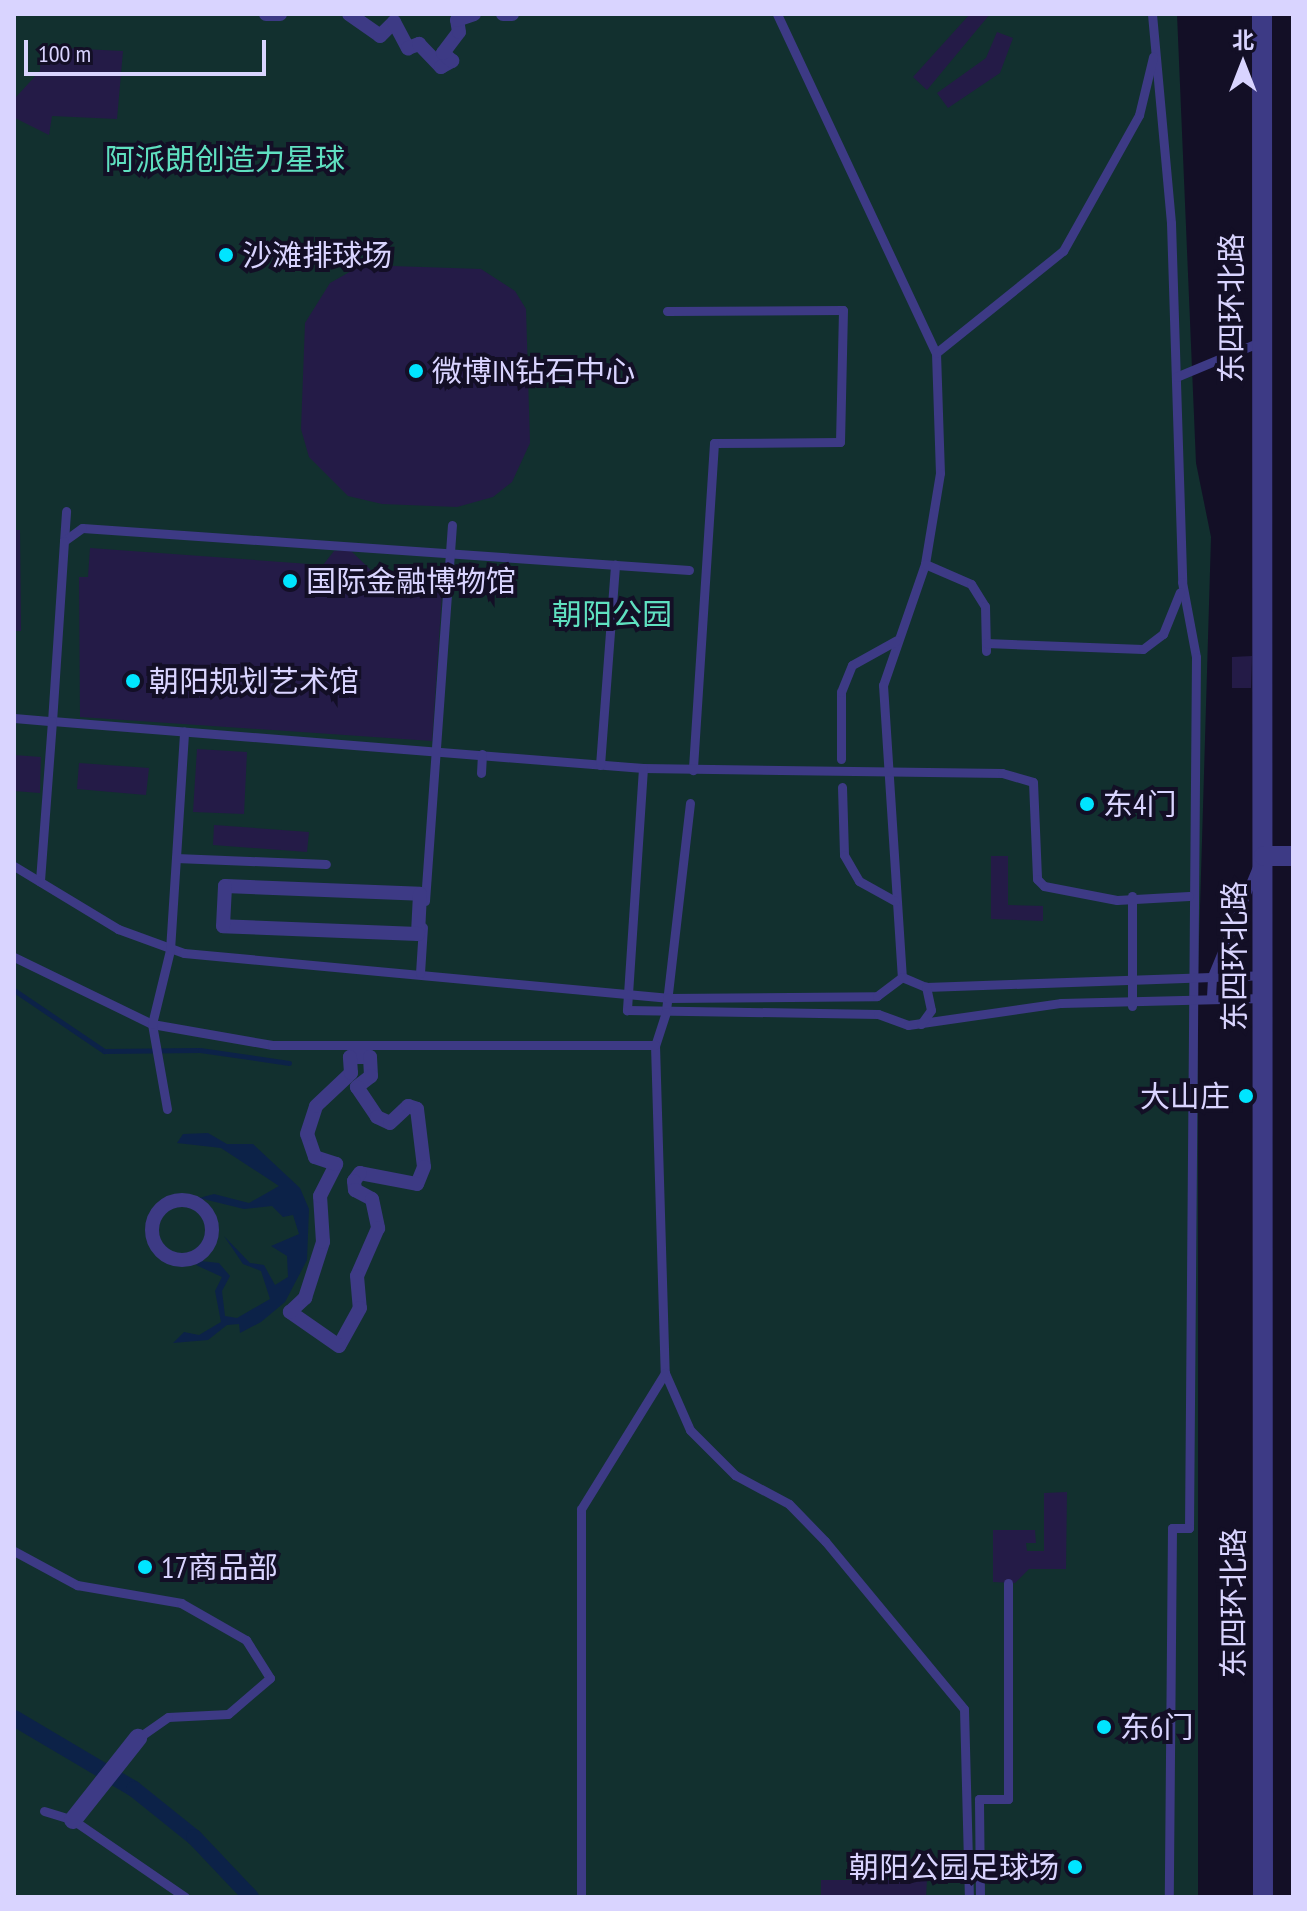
<!DOCTYPE html>
<html>
<head>
<meta charset="utf-8">
<style>
	body { margin:0 }
	#map { position:relative; width:1307px; height:1911px; overflow:hidden; background:#130f26; font-family:"PT Sans Narrow","Noto Sans SC",sans-serif }
	div>[style] { position:absolute }
	[style*='--x'] { left:calc(var(--x)*1px); top:calc(var(--y)*1px); width:calc(var(--w)*1px); rotate:calc(var(--a)*1deg) }
	.green>* { inset:0; background:#12302f }
	.water>* { inset:0; background:#0c2248 }
	.stream>* { height:5px; margin:-2.5px; padding:0 2.5px; transform-origin:2.5px; border-radius:2.5px; background:#0c2248 }
	.canal>* { height:16px; margin:-8px; padding:0 8px; transform-origin:8px; border-radius:8px; background:#0c2248 }
	.building>* { inset:0; background:#241b47 }
	.service>* { height:9px; margin:-4.5px; padding:0 4.5px; transform-origin:4.5px; border-radius:4.5px; background:#3d3a85 }
	.pedestrian>* { height:14px; margin:-7px; padding:0 7px; transform-origin:7px; border-radius:7px; background:#3d3a85 }
	.pedestrian>.ring { margin:-7px; padding:0; box-sizing:content-box; background:none; border:14px solid #3d3a85; border-radius:50% }
	.minor>* { height:18px; margin:-9px; padding:0 9px; transform-origin:9px; border-radius:9px; background:#3d3a85 }
	.tertiary>* { height:20px; margin:-10px; padding:0 10px; transform-origin:10px; border-radius:10px; background:#3d3a85 }
	.dots>* { width:22px; height:22px; translate:-50% -50%; box-sizing:border-box; border:4px solid #130f26; border-radius:50% }
	span { translate:-50% -50%; white-space:nowrap; text-align:center; line-height:1.15; -webkit-text-stroke:8px #130f26; paint-order:stroke }
	.park-label { font-size:30px; color:#5fe0c0 }
	.poi-label { font-size:30px; color:#d9d4ff }
	.left { translate:0 -50%; text-align:left }
	.right { translate:-100% -50%; text-align:right }
	.street-label { font-size:30px; color:#d9d4ff }
	.frame { position:absolute; inset:0; border:16px solid #d9d4ff; pointer-events:none }
	.north { position:absolute; left:1203px; top:24px; width:80px; height:80px; -webkit-text-stroke:6px #130f26; paint-order:stroke; rotate:0deg; font-size:22px; font-weight:700; line-height:32px; text-align:center; color:#d9d4ff }
	.north::after { content:''; display:block; margin:auto; width:28px; height:36px; background:#d9d4ff; clip-path:polygon(50% 0,100% 100%,50% 72%,0 100%) }
	.scale { position:absolute; left:24px; top:40px; width:242px; height:36px; box-sizing:border-box; border:4px solid #d9d4ff; border-top:0; padding-left:10px; font-size:24px; line-height:28px; white-space:nowrap; color:#d9d4ff; -webkit-text-stroke:6px #130f26; paint-order:stroke }
</style>
</head>
<body>
<div id="map">
	<div class="green">
		<i style="clip-path:polygon(14px 14px,1177px 14px,1196px 463px,1211px 537px,1198px 976px,1198px 1897px,14px 1897px)"></i>
	</div>
	<div class="water">
		<i style="clip-path:polygon(208px 1133px,227px 1144px,253px 1144px,300px 1188px,309px 1209px,307px 1260px,285px 1302px,261px 1322px,240px 1333px,239px 1324px,227px 1325px,208px 1340px,173px 1343px,184px 1332px,199px 1335px,221px 1322px,215px 1291px,222px 1277px,196px 1265px,201px 1261px,219px 1263px,230px 1276px,222px 1291px,225px 1316px,237px 1318px,270px 1299px,261px 1271px,243px 1264px,224px 1236px,250px 1263px,264px 1265px,275px 1285px,288px 1277px,287px 1256px,271px 1246px,299px 1234px,293px 1215px,283px 1217px,272px 1206px,244px 1209px,199px 1198px,214px 1194px,249px 1203px,279px 1186px,221px 1148px,177px 1143px,183px 1134px)"></i>
	</div>
	<div class="stream">
		<i style="--x:14;--y:990;--w:109;--a:34.1"></i>
		<i style="--x:104;--y:1051;--w:96;--a:-0.6"></i>
		<i style="--x:200;--y:1050;--w:90;--a:8.3"></i>
	</div>
	<div class="canal">
		<i style="--x:14;--y:1718;--w:139;--a:30.6"></i>
		<i style="--x:134;--y:1789;--w:77;--a:38.7"></i>
		<i style="--x:194;--y:1837;--w:83;--a:46.5"></i>
	</div>
	<div class="building">
		<i style="clip-path:polygon(970px 14px,990px 14px,927px 90px,913px 77px)"></i>
		<i style="clip-path:polygon(997px 32px,1013px 38px,1000px 73px,948px 108px,937px 93px,986px 58px)"></i>
		<i style="clip-path:polygon(41px 47px,123px 51px,117px 119px,52px 116px,49px 135px,15px 118px,16px 97px,40px 71px)"></i>
		<i style="clip-path:polygon(362px 265px,481px 269px,515px 291px,526px 309px,530px 443px,512px 482px,493px 497px,457px 507px,382px 504px,348px 496px,309px 457px,301px 429px,305px 323px,330px 283px)"></i>
		<i style="clip-path:polygon(14px 530px,20px 530px,21px 631px,14px 631px)"></i>
		<i style="clip-path:polygon(90px 548px,323px 565px,334px 551px,351px 551px,374px 573px,443px 579px,432px 741px,80px 717px,79px 577px,88px 577px)"></i>
		<i style="clip-path:polygon(1252px 656px,1251px 688px,1232px 688px,1232px 657px)"></i>
		<i style="clip-path:polygon(197px 749px,247px 752px,244px 814px,193px 812px)"></i>
		<i style="clip-path:polygon(14px 755px,41px 757px,40px 793px,14px 791px)"></i>
		<i style="clip-path:polygon(79px 763px,149px 768px,146px 795px,77px 789px)"></i>
		<i style="clip-path:polygon(214px 825px,309px 832px,307px 852px,213px 845px)"></i>
		<i style="clip-path:polygon(991px 856px,1008px 856px,1008px 905px,1043px 906px,1043px 921px,991px 919px)"></i>
		<i style="clip-path:polygon(1067px 1492px,1066px 1569px,1029px 1569px,1015px 1583px,993px 1582px,993px 1530px,1035px 1530px,1036px 1543px,1026px 1543px,1027px 1551px,1044px 1551px,1044px 1493px)"></i>
		<i style="clip-path:polygon(821px 1880px,927px 1880px,926px 1897px,821px 1897px)"></i>
	</div>
	<div class="service">
		<i style="--x:777;--y:14;--w:374;--a:64.9"></i>
		<i style="--x:936;--y:353;--w:120;--a:88.1"></i>
		<i style="--x:940;--y:473;--w:92;--a:99.4"></i>
		<i style="--x:925;--y:564;--w:128;--a:109.1"></i>
		<i style="--x:883;--y:685;--w:293;--a:86.3"></i>
		<i style="--x:1152;--y:14;--w:210;--a:84.8"></i>
		<i style="--x:1171;--y:223;--w:359;--a:88.2"></i>
		<i style="--x:1182;--y:582;--w:76;--a:79.4"></i>
		<i style="--x:1196;--y:657;--w:871;--a:90.46"></i>
		<i style="--x:1189;--y:1528;--w:17;--a:180"></i>
		<i style="--x:1172;--y:1528;--w:369;--a:90.5"></i>
		<i style="--x:667;--y:311;--w:176;--a:-0.3"></i>
		<i style="--x:843;--y:310;--w:132;--a:91.3"></i>
		<i style="--x:840;--y:442;--w:126;--a:179.5"></i>
		<i style="--x:714;--y:443;--w:328;--a:93.7"></i>
		<i style="--x:936;--y:353;--w:163;--a:-38.8"></i>
		<i style="--x:1063;--y:251;--w:156;--a:-60.8"></i>
		<i style="--x:1139;--y:115;--w:60;--a:-76.4"></i>
		<i style="--x:1176;--y:377;--w:91;--a:-22.6"></i>
		<i style="--x:64;--y:541;--w:30;--a:-86"></i>
		<i style="--x:925;--y:564;--w:50;--a:23.5"></i>
		<i style="--x:971;--y:584;--w:26;--a:58"></i>
		<i style="--x:985;--y:606;--w:45;--a:88.7"></i>
		<i style="--x:689;--y:570;--w:608;--a:-176.04"></i>
		<i style="--x:82;--y:528;--w:22;--a:144"></i>
		<i style="--x:64;--y:541;--w:180;--a:93.8"></i>
		<i style="--x:52;--y:721;--w:593;--a:4.55"></i>
		<i style="--x:643;--y:768;--w:359;--a:0.8"></i>
		<i style="--x:1002;--y:773;--w:32;--a:16"></i>
		<i style="--x:1033;--y:782;--w:97;--a:87.6"></i>
		<i style="--x:1037;--y:879;--w:10;--a:45"></i>
		<i style="--x:1044;--y:886;--w:74;--a:10.9"></i>
		<i style="--x:1117;--y:900;--w:72;--a:-3.2"></i>
		<i style="--x:986;--y:643;--w:157;--a:2.2"></i>
		<i style="--x:1143;--y:649;--w:25;--a:-37"></i>
		<i style="--x:1163;--y:634;--w:45;--a:-68"></i>
		<i style="--x:14;--y:718;--w:38;--a:5"></i>
		<i style="--x:52;--y:721;--w:161;--a:94.3"></i>
		<i style="--x:841;--y:759;--w:67;--a:-90"></i>
		<i style="--x:841;--y:692;--w:29;--a:-68"></i>
		<i style="--x:852;--y:665;--w:51;--a:-29.1"></i>
		<i style="--x:600;--y:765;--w:201;--a:-85.7"></i>
		<i style="--x:643;--y:768;--w:243;--a:93.8"></i>
		<i style="--x:627;--y:1010;--w:251;--a:0.9"></i>
		<i style="--x:878;--y:1014;--w:32;--a:20"></i>
		<i style="--x:908;--y:1025;--w:155;--a:-8.2"></i>
		<i style="--x:1061;--y:1003;--w:203;--a:-1.4"></i>
		<i style="--x:481;--y:773;--w:19;--a:-87"></i>
		<i style="--x:842;--y:787;--w:68;--a:88.3"></i>
		<i style="--x:844;--y:855;--w:30;--a:60"></i>
		<i style="--x:859;--y:881;--w:41;--a:29.1"></i>
		<i style="--x:690;--y:803;--w:210;--a:96.6"></i>
		<i style="--x:666;--y:1012;--w:35;--a:108"></i>
		<i style="--x:655;--y:1045;--w:328;--a:88.3"></i>
		<i style="--x:665;--y:1373;--w:62;--a:66.3"></i>
		<i style="--x:690;--y:1430;--w:64;--a:45"></i>
		<i style="--x:735;--y:1475;--w:61;--a:28.2"></i>
		<i style="--x:789;--y:1504;--w:52;--a:45.8"></i>
		<i style="--x:825;--y:1541;--w:218;--a:50.4"></i>
		<i style="--x:964;--y:1709;--w:188;--a:88.5"></i>
		<i style="--x:176;--y:858;--w:150;--a:2.3"></i>
		<i style="--x:14;--y:866;--w:122;--a:31.2"></i>
		<i style="--x:118;--y:929;--w:70;--a:20"></i>
		<i style="--x:184;--y:953;--w:485;--a:5.3"></i>
		<i style="--x:667;--y:998;--w:210;--a:-0.5"></i>
		<i style="--x:877;--y:996;--w:31;--a:-37"></i>
		<i style="--x:902;--y:977;--w:26;--a:23"></i>
		<i style="--x:926;--y:987;--w:336;--a:-2"></i>
		<i style="--x:1132;--y:896;--w:110;--a:90"></i>
		<i style="--x:425;--y:901;--w:377;--a:-85.9"></i>
		<i style="--x:14;--y:957;--w:153;--a:25.9"></i>
		<i style="--x:152;--y:1024;--w:122;--a:9.9"></i>
		<i style="--x:272;--y:1045;--w:383;--a:0"></i>
		<i style="--x:420;--y:973;--w:46;--a:-86.3"></i>
		<i style="--x:1211;--y:997;--w:21;--a:-87"></i>
		<i style="--x:1212;--y:976;--w:123;--a:-67.6"></i>
		<i style="--x:921;--y:1024;--w:17;--a:-54"></i>
		<i style="--x:931;--y:1010;--w:24;--a:-102"></i>
		<i style="--x:167;--y:1109;--w:86;--a:-100"></i>
		<i style="--x:152;--y:1024;--w:76;--a:-76.3"></i>
		<i style="--x:170;--y:950;--w:219;--a:-86.3"></i>
		<i style="--x:14;--y:1551;--w:72;--a:28.4"></i>
		<i style="--x:77;--y:1585;--w:106;--a:9.8"></i>
		<i style="--x:181;--y:1603;--w:75;--a:29.6"></i>
		<i style="--x:246;--y:1640;--w:45;--a:57.7"></i>
		<i style="--x:270;--y:1678;--w:55;--a:139.4"></i>
		<i style="--x:228;--y:1714;--w:60;--a:177.1"></i>
		<i style="--x:168;--y:1717;--w:37;--a:145"></i>
		<i style="--x:44;--y:1811;--w:30;--a:17"></i>
		<i style="--x:73;--y:1820;--w:136;--a:34.5"></i>
		<i style="--x:581;--y:1897;--w:388;--a:-90"></i>
		<i style="--x:581;--y:1509;--w:160;--a:-58.3"></i>
		<i style="--x:980;--y:1897;--w:98;--a:-90.6"></i>
		<i style="--x:979;--y:1799;--w:29;--a:0"></i>
		<i style="--x:1008;--y:1799;--w:216;--a:-90"></i>
	</div>
	<div class="pedestrian">
		<i style="--x:266;--y:14;--w:14;--a:0"></i>
		<i style="--x:349;--y:14;--w:38;--a:35"></i>
		<i style="--x:380;--y:36;--w:20;--a:-45"></i>
		<i style="--x:394;--y:22;--w:30;--a:62"></i>
		<i style="--x:408;--y:48;--w:12;--a:-20"></i>
		<i style="--x:419;--y:44;--w:32;--a:46"></i>
		<i style="--x:441;--y:67;--w:13;--a:-29"></i>
		<i style="--x:452;--y:61;--w:12;--a:-138"></i>
		<i style="--x:443;--y:53;--w:26;--a:-53"></i>
		<i style="--x:459;--y:32;--w:12;--a:-99"></i>
		<i style="--x:457;--y:20;--w:18;--a:-19"></i>
		<i style="--x:503;--y:14;--w:9;--a:0"></i>
		<i style="--x:225;--y:886;--w:195;--a:2.3"></i>
		<i style="--x:420;--y:894;--w:40;--a:92.9"></i>
		<i style="--x:418;--y:934;--w:195;--a:-177.7"></i>
		<i style="--x:223;--y:926;--w:40;--a:-87.1"></i>
		<i style="--x:350;--y:1057;--w:20;--a:0"></i>
		<i style="--x:370;--y:1057;--w:19;--a:87"></i>
		<i style="--x:371;--y:1076;--w:18;--a:142"></i>
		<i style="--x:357;--y:1087;--w:36;--a:56"></i>
		<i style="--x:377;--y:1117;--w:14;--a:25"></i>
		<i style="--x:390;--y:1123;--w:25;--a:-43"></i>
		<i style="--x:408;--y:1106;--w:9;--a:18"></i>
		<i style="--x:417;--y:1109;--w:58;--a:83.1"></i>
		<i style="--x:424;--y:1167;--w:18;--a:112"></i>
		<i style="--x:417;--y:1184;--w:58;--a:-169.1"></i>
		<i style="--x:360;--y:1173;--w:10;--a:127"></i>
		<i style="--x:354;--y:1181;--w:9;--a:84"></i>
		<i style="--x:355;--y:1190;--w:19;--a:28"></i>
		<i style="--x:372;--y:1199;--w:30;--a:78"></i>
		<i style="--x:378;--y:1228;--w:52;--a:113.6"></i>
		<i style="--x:357;--y:1276;--w:32;--a:85"></i>
		<i style="--x:360;--y:1308;--w:43;--a:118.9"></i>
		<i style="--x:339;--y:1346;--w:60;--a:-145.2"></i>
		<i style="--x:290;--y:1312;--w:21;--a:-43"></i>
		<i style="--x:305;--y:1298;--w:59;--a:-72.2"></i>
		<i style="--x:323;--y:1242;--w:46;--a:-93.7"></i>
		<i style="--x:320;--y:1196;--w:36;--a:-63"></i>
		<i style="--x:336;--y:1164;--w:22;--a:-162"></i>
		<i style="--x:315;--y:1157;--w:24;--a:-109"></i>
		<i style="--x:307;--y:1134;--w:29;--a:-72"></i>
		<i style="--x:316;--y:1106;--w:48;--a:-43.3"></i>
		<i style="--x:351;--y:1073;--w:16;--a:-94"></i>
		<i class="ring" style="left:152px;top:1200px;width:46px;height:46px"></i>
	</div>
	<div class="minor">
		<i style="--x:73;--y:1820;--w:105;--a:-51.6"></i>
	</div>
	<div class="tertiary">
		<i style="--x:1262;--y:14;--w:1883;--a:89.97"></i>
		<i style="--x:1264;--y:856;--w:29;--a:0"></i>
	</div>
	<div class="dots">
		<i style="left:226px;top:255px;background:#00e5ff"></i>
		<i style="left:416px;top:371px;background:#00e5ff"></i>
		<i style="left:290px;top:581px;background:#00e5ff"></i>
		<i style="left:133px;top:681px;background:#00e5ff"></i>
		<i style="left:1087px;top:804px;background:#00e5ff"></i>
		<i style="left:1246px;top:1096px;background:#00e5ff"></i>
		<i style="left:145px;top:1567px;background:#00e5ff"></i>
		<i style="left:1104px;top:1727px;background:#00e5ff"></i>
		<i style="left:1075px;top:1867px;background:#00e5ff"></i>
	</div>
	<div class="park-label">
		<span style="left:225px;top:159px">阿派朗创造力星球</span>
		<span style="left:612px;top:614px">朝阳公园</span>
	</div>
	<div class="poi-label">
		<span class="left" style="left:242px;top:255px">沙滩排球场</span>
		<span class="left" style="left:432px;top:371px">微博IN钻石中心</span>
		<span class="left" style="left:306px;top:581px">国际金融博物馆</span>
		<span class="left" style="left:149px;top:681px">朝阳规划艺术馆</span>
		<span class="left" style="left:1103px;top:804px">东4门</span>
		<span class="right" style="left:1230px;top:1096px">大山庄</span>
		<span class="left" style="left:161px;top:1567px">17商品部</span>
		<span class="left" style="left:1120px;top:1727px">东6门</span>
		<span class="right" style="left:1059px;top:1867px">朝阳公园足球场</span>
	</div>
	<div class="street-label">
		<span style="left:1231px;top:308px;rotate:-90deg">东四环北路</span>
		<span style="left:1234px;top:956px;rotate:-90deg">东四环北路</span>
		<span style="left:1233px;top:1603px;rotate:-90deg">东四环北路</span>
	</div>
	<div class="frame"></div>
	<div class="north">北</div>
	<div class="scale">100 m</div>
</div>
</body>
</html>
